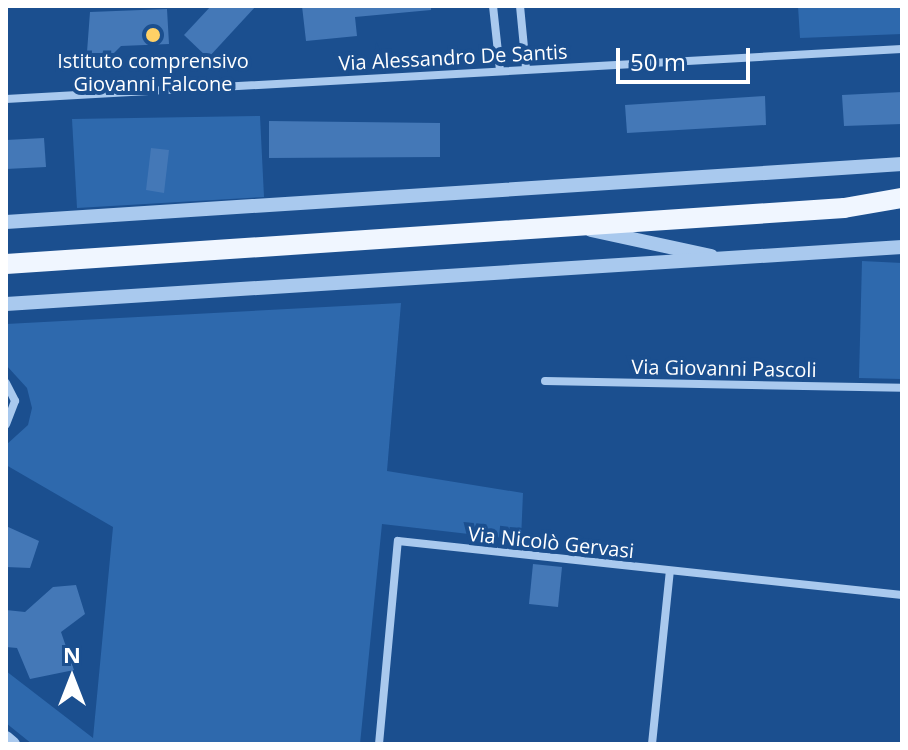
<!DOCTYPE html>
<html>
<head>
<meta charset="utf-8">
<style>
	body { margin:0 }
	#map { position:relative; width:908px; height:750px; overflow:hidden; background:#1b4f8f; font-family:"Open Sans",sans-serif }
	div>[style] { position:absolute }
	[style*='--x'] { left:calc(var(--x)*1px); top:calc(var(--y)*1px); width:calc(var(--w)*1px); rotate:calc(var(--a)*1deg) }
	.green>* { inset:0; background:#2e69ad }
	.building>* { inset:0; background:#4478b7 }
	.minor>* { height:8px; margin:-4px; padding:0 4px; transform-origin:4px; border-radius:4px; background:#a9c9ee }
	.tertiary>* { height:14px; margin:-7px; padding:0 7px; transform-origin:7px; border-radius:7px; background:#a9c9ee }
	.primary>* { height:20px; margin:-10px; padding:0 10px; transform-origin:10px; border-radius:10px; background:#f0f6ff }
	.dots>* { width:22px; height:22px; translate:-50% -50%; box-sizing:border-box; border:4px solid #1b4f8f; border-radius:50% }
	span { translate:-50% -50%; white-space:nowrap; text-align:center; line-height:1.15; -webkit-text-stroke:8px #1b4f8f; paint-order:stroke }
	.street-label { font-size:20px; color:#fff }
	.poi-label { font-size:20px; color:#fff }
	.frame { position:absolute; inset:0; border:8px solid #fff; pointer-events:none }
	.north { position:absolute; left:32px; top:638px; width:80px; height:80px; -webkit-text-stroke:6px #1b4f8f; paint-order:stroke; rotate:0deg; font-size:22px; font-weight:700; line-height:32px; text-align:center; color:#fff }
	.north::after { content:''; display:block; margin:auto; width:28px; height:36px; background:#fff; clip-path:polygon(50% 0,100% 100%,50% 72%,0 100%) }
	.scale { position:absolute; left:616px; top:48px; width:134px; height:36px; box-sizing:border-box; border:4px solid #fff; border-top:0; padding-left:10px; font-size:24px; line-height:28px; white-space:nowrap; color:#fff; -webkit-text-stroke:6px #1b4f8f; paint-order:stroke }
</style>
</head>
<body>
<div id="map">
	<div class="green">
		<i style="clip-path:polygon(798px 6px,902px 6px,902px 34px,800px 38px)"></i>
		<i style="clip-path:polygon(260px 116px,264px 197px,77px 208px,72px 119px)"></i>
		<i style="clip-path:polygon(862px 261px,902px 263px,902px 379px,859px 378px)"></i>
		<i style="clip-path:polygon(401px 303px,387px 471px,523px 493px,521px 540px,382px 524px,360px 744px,32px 744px,6px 723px,6px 671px,93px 738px,113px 527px,6px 465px,6px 445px,28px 425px,32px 408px,27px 388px,6px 365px,6px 324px)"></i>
	</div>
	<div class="building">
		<i style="clip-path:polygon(211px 6px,256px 6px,208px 58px,184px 35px)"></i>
		<i style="clip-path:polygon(302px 6px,431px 6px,431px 10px,355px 17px,357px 36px,306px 41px)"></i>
		<i style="clip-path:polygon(167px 9px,169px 44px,121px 46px,101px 66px,87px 52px,90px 12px)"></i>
		<i style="clip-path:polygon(902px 92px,902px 124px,844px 126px,842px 95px)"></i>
		<i style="clip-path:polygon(765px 96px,766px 125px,627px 133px,625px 105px)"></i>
		<i style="clip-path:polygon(269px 121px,440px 123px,440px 157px,269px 158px)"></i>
		<i style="clip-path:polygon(44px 138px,46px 167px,6px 169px,6px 140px)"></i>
		<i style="clip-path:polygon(151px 148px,169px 150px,164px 193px,146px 190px)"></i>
		<i style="clip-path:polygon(6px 526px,39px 541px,30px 568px,6px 567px)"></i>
		<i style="clip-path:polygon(533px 564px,562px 567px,558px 607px,529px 604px)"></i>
		<i style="clip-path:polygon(76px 585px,85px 614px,61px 632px,74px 670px,30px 679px,17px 648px,6px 647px,6px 610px,25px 612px,53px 587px)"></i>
	</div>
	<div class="minor">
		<i style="--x:493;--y:6;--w:64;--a:83.8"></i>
		<i style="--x:520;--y:6;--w:62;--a:84.5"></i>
		<i style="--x:6;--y:99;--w:897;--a:-3.19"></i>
		<i style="--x:545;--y:381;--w:357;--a:1.1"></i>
		<i style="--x:6;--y:383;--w:20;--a:63"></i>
		<i style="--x:15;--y:401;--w:25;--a:111"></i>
		<i style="--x:379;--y:744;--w:204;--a:-84.7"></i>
		<i style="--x:398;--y:541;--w:507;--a:6.12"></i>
		<i style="--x:652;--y:744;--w:174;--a:-84.1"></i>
	</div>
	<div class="tertiary">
		<i style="--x:6;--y:222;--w:898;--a:-3.7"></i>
		<i style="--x:591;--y:230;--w:123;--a:12.2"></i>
		<i style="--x:6;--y:304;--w:898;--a:-3.64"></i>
		<i style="--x:6;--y:738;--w:9;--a:41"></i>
	</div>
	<div class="primary">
		<i style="--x:6;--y:264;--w:840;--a:-3.82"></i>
		<i style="--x:844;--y:208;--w:59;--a:-9.8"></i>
	</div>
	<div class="dots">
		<i style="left:153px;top:35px;background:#ffd166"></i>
	</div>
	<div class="street-label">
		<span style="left:453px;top:57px;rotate:-3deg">Via Alessandro De Santis</span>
		<span style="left:724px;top:368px;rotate:1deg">Via Giovanni Pascoli</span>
		<span style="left:551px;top:542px;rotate:6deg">Via Nicolò Gervasi</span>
	</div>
	<div class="poi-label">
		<span style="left:153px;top:72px">Istituto comprensivo<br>Giovanni Falcone</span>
	</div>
	<div class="frame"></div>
	<div class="north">N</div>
	<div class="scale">50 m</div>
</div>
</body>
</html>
